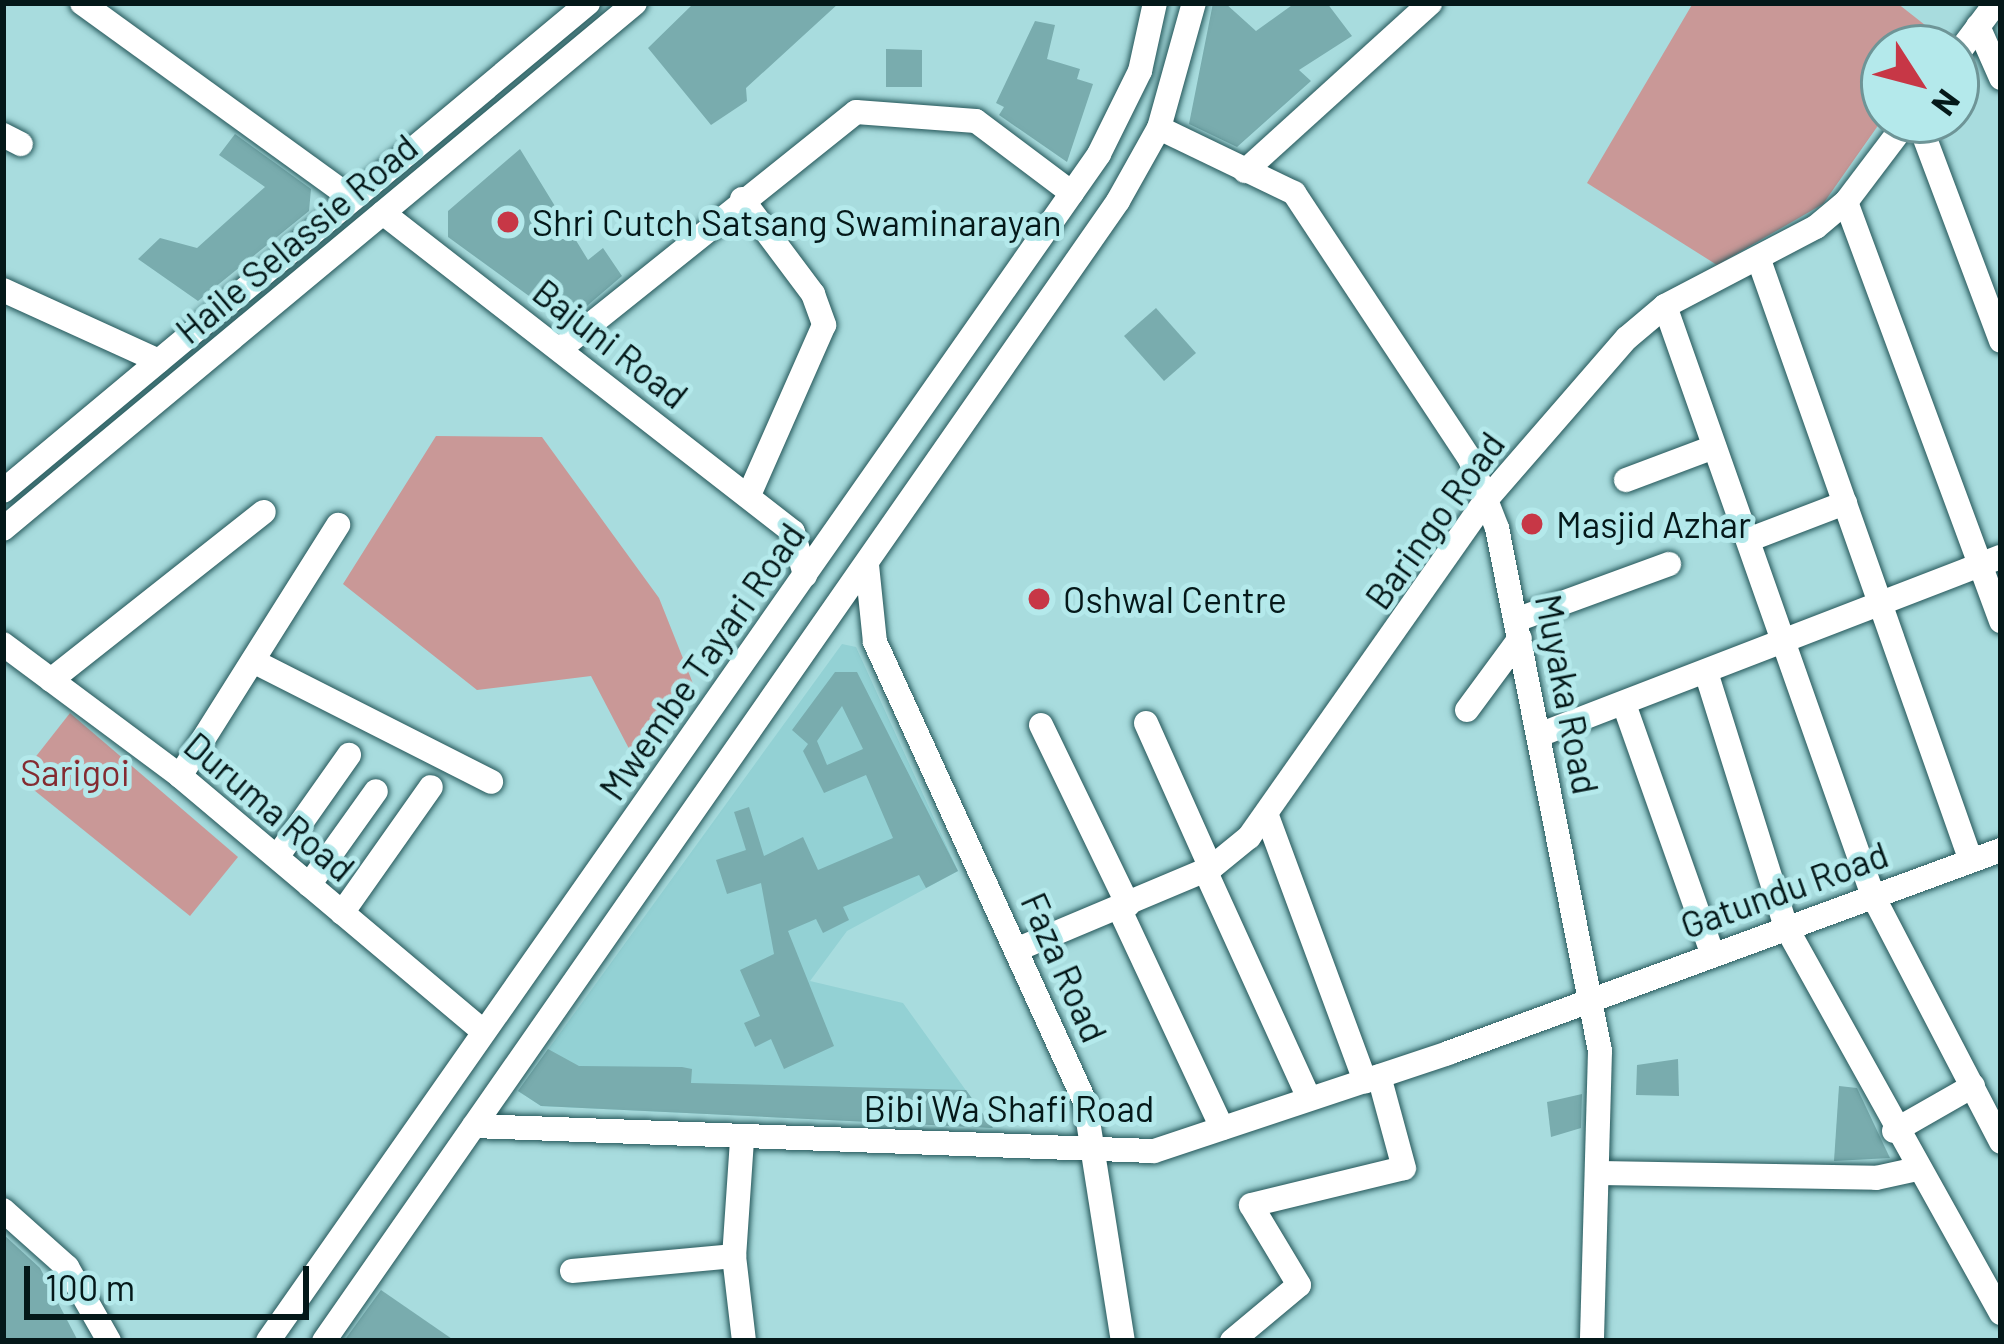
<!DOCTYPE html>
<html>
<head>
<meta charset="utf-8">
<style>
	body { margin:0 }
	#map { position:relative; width:2004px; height:1344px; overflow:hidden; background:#a8dcde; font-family:Barlow,sans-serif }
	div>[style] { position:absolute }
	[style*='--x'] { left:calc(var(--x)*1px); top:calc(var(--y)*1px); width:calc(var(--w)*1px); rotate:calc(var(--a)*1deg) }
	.built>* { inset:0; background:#93d1d4 }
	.green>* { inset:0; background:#c99897 }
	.building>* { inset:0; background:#79acae }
	.roads { filter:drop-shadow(0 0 3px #235558) drop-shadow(0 0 3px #235558) }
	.minor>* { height:24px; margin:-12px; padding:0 12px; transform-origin:12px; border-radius:12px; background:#fff }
	.dots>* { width:33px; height:33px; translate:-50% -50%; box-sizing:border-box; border:6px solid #b4e9eb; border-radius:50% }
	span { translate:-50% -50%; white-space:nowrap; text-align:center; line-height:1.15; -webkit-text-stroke:10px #b4e9eb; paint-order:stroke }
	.poi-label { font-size:36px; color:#041819 }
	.left { translate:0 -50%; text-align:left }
	.street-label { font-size:36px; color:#041819 }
	.park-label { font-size:36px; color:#842b31 }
	.frame { position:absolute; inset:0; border:6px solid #041819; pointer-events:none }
	.north { position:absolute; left:1860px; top:24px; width:120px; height:120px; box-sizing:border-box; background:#b4e9eb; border:3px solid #6e9597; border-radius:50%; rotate:126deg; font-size:33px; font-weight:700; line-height:48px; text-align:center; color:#041819 }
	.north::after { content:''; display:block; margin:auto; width:42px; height:54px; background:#c73746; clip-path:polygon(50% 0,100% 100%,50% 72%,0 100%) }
	.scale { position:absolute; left:24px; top:1266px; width:285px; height:54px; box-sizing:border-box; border:6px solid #041819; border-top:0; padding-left:15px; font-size:36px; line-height:42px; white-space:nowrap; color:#041819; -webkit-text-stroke:9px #b4e9eb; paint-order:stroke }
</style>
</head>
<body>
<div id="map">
	<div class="built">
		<i style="clip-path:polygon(842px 644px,856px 647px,958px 871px,847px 931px,810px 981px,903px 1003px,993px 1128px,541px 1106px,518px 1091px)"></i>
	</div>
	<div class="green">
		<i style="clip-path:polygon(1693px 3px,1897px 3px,1925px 25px,1920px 48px,1884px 48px,1884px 117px,1823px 204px,1717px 265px,1587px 183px)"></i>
		<i style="clip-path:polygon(436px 436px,542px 437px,659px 598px,694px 686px,638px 766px,591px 676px,477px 690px,343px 584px)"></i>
		<i style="clip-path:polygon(70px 713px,238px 857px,190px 916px,19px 778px)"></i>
	</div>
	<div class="building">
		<i style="clip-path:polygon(694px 3px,839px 3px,746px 88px,747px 101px,711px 125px,648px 48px)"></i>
		<i style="clip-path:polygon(1213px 3px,1225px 3px,1256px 31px,1295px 3px,1327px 3px,1352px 36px,1299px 70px,1311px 81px,1237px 147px,1189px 124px)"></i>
		<i style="clip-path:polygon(1035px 21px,1055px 25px,1047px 59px,1080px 69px,1077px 79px,1093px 84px,1067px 162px,999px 115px,1004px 107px,996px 103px)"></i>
		<i style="clip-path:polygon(886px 49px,922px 50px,922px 87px,886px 87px)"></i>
		<i style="clip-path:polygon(235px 134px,311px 189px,309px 211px,198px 301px,138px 259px,160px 238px,197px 248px,265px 187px,219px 155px)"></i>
		<i style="clip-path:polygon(520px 149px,588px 260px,603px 248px,622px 276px,581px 311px,547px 309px,448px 237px,448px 211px)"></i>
		<i style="clip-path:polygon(1156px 308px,1196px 353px,1164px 381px,1124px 336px)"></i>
		<i style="clip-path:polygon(evenodd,835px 672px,857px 672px,958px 871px,926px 888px,919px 875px,843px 907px,849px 920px,823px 933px,816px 919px,788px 931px,834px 1046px,784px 1069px,771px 1039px,755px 1047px,744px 1023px,760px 1016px,740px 970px,774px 954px,761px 883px,727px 894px,716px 860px,746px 850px,734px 812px,749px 807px,764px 856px,803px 837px,818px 870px,893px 838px,866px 775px,824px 793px,803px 751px,808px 744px,792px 730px,835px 672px,842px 706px,863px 749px,827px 765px,817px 741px,842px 706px)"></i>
		<i style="clip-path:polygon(548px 1049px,579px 1066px,682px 1067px,692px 1069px,691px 1083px,966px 1090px,993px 1128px,541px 1106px,518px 1091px)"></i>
		<i style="clip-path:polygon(1678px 1059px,1679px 1096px,1636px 1095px,1637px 1065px)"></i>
		<i style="clip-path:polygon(1839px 1086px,1857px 1088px,1890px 1158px,1834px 1161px)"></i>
		<i style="clip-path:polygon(1582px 1094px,1581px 1128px,1551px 1137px,1547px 1102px)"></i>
		<i style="clip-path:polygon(3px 1234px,40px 1268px,78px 1341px,3px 1341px)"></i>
		<i style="clip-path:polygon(381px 1290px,455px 1341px,344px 1341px)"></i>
	</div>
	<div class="roads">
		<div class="minor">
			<i style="--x:82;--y:3;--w:334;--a:35.9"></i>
			<i style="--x:1978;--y:26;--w:57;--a:66.1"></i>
			<i style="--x:1956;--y:56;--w:66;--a:-53"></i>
			<i style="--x:1918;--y:120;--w:236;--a:69.4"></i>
			<i style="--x:1159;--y:128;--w:150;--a:25.7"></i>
			<i style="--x:1294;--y:193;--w:319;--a:56.5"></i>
			<i style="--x:1470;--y:459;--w:74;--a:68.6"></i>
			<i style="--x:1497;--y:528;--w:533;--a:78.86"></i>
			<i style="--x:1600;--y:1051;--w:290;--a:91.6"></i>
			<i style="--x:3;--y:135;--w:20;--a:27"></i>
			<i style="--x:1245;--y:171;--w:250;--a:-42.2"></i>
			<i style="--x:742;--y:199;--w:119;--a:53.2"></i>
			<i style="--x:813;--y:294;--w:33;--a:70"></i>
			<i style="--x:824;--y:325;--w:186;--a:113.8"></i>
			<i style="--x:1846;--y:202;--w:447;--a:69.7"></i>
			<i style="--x:383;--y:213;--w:519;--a:37.88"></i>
			<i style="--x:793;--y:532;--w:45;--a:74.4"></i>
			<i style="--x:1759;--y:260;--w:637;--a:70.57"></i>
			<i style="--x:3;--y:290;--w:171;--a:24.5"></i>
			<i style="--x:1665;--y:306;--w:626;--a:70.58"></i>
			<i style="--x:1873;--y:896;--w:277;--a:62.5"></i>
			<i style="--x:560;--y:349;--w:379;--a:-38.7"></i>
			<i style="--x:856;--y:112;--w:120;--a:4.3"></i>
			<i style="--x:976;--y:121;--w:120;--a:36.9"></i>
			<i style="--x:1626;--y:480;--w:94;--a:-20.6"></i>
			<i style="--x:3;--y:491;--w:762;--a:-39.83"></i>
			<i style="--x:3;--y:529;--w:822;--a:-39.77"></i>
			<i style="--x:1748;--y:540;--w:104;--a:-20.9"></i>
			<i style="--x:867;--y:565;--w:77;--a:84.1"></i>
			<i style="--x:875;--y:642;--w:506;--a:65.46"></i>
			<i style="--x:1085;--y:1102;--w:242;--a:81"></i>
			<i style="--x:1516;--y:620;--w:163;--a:-20.1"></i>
			<i style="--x:3;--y:644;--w:221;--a:36.7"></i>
			<i style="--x:180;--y:776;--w:397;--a:40.1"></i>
			<i style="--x:253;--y:661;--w:267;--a:26.9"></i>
			<i style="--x:1706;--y:672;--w:267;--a:72.6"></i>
			<i style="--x:1786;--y:927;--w:442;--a:60.9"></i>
			<i style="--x:51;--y:680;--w:271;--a:-38.3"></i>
			<i style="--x:1624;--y:704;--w:264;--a:70.5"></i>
			<i style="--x:1467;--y:710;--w:89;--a:-53.6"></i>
			<i style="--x:1146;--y:723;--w:159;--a:65.9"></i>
			<i style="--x:1041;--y:725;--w:200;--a:64.2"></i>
			<i style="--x:1539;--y:735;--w:495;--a:-21.1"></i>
			<i style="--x:180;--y:776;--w:297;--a:-57.8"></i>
			<i style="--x:1267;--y:816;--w:283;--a:69.7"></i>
			<i style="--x:277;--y:857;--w:125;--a:-54.8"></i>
			<i style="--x:1205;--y:870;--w:251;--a:65.5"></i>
			<i style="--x:309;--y:885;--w:115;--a:-54.5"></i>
			<i style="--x:1119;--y:908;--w:243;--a:64.9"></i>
			<i style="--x:342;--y:913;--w:154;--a:-54.8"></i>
			<i style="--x:1018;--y:949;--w:209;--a:-22.8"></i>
			<i style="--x:1211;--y:868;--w:49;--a:-39.2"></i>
			<i style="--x:1249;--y:837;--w:412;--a:-54.9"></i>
			<i style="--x:1486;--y:500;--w:215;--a:-49"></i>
			<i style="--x:1627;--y:338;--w:50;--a:-40.1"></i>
			<i style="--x:1665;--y:306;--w:170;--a:-27.6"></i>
			<i style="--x:1816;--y:227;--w:39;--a:-40"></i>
			<i style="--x:1846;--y:202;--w:103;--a:-52.9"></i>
			<i style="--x:474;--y:1126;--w:680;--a:2.11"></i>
			<i style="--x:1154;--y:1151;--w:310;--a:-18.4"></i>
			<i style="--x:1448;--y:1053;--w:589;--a:-20.16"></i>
			<i style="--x:1894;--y:1131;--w:91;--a:-29.7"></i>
			<i style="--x:742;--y:1140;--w:116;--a:93.9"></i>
			<i style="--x:734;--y:1256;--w:86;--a:83.3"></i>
			<i style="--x:1600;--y:1173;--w:276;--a:1"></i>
			<i style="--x:1876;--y:1178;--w:42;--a:-12.4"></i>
			<i style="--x:3;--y:1210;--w:86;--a:41.7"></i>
			<i style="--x:67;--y:1267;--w:85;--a:60.4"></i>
			<i style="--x:572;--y:1271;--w:163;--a:-5.3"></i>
			<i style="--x:268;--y:1341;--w:1449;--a:-55"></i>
			<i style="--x:1099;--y:154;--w:93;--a:-63.7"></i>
			<i style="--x:1140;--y:71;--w:70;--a:-77.6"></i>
			<i style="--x:324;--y:1341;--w:1389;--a:-55.14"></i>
			<i style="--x:1118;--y:201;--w:84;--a:-60.7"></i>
			<i style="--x:1159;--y:128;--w:130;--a:-74.4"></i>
			<i style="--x:1232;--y:1341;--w:87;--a:-39.9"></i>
			<i style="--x:1299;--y:1285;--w:93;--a:-121"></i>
			<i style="--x:1251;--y:1205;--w:157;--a:-13.6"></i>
			<i style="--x:1404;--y:1168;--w:95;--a:-105.2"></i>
		</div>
	</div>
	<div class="dots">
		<i style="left:508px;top:222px;background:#c73746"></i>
		<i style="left:1532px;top:524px;background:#c73746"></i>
		<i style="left:1039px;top:599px;background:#c73746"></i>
	</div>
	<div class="poi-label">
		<span class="left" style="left:532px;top:222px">Shri Cutch Satsang Swaminarayan</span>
		<span class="left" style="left:1556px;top:524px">Masjid Azhar</span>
		<span class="left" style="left:1063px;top:599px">Oshwal Centre</span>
	</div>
	<div class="street-label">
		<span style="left:296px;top:238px;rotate:-40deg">Haile Selassie Road</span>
		<span style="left:611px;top:343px;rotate:38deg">Bajuni Road</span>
		<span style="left:1434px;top:520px;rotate:-54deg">Baringo Road</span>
		<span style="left:701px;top:661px;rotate:-55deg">Mwembe Tayari Road</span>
		<span style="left:1568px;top:694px;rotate:79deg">Muyaka Road</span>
		<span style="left:270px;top:806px;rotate:40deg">Duruma Road</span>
		<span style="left:1784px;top:889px;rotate:-20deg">Gatundu Road</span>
		<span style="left:1065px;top:967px;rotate:66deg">Faza Road</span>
		<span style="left:1009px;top:1108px">Bibi Wa Shafi Road</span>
	</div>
	<div class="park-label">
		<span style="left:75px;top:772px">Sarigoi</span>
	</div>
	<div class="frame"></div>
	<div class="north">N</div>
	<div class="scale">100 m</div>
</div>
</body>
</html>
